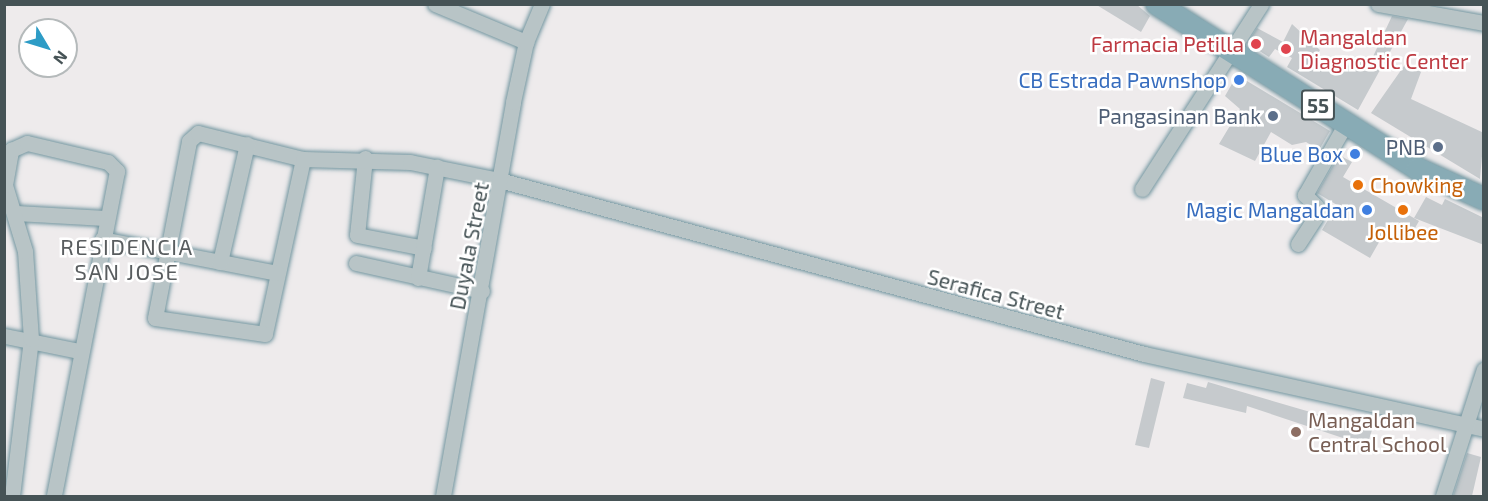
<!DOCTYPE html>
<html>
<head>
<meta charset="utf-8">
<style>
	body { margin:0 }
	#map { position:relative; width:1488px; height:501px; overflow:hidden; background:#eeebec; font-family:"Exo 2",sans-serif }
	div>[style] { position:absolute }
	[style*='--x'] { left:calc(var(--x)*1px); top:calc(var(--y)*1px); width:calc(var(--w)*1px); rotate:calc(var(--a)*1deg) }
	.building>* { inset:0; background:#c6cacd }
	.roads { filter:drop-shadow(0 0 2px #7396a0) drop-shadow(0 0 2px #7396a0) }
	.minor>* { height:15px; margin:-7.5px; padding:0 7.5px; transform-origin:7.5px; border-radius:7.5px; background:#b8c4c6 }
	.highway>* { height:22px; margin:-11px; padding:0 11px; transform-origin:11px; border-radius:11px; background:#88abb5 }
	.dots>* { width:16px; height:16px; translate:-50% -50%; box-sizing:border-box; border:3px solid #fff; border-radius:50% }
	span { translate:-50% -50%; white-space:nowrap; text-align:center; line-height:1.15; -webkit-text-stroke:5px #fff; paint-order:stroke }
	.shield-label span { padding:2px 4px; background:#fff; border:2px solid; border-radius:4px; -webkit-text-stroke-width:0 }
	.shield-label { font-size:20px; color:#465356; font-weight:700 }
	.health-label { font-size:21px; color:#be3a42 }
	.left { translate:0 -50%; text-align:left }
	.right { translate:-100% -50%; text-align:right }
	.shop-label { font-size:21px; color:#366cbe }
	.service-label { font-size:21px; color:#4e5e75 }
	.food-label { font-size:21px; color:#c56008 }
	.street-label { font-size:21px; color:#465356 }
	.education-label { font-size:21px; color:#785e54 }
	.neighbourhood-label { font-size:22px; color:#595d5f; letter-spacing:1.5px }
	.frame { position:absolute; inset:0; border:6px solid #465356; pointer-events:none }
	.north { position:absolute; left:18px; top:18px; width:60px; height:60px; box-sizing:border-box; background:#fff; border:2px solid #b5babb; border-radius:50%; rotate:128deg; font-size:16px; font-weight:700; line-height:24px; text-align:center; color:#465356 }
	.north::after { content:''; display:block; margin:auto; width:21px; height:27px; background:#2d9cc6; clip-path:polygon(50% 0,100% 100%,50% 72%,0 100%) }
</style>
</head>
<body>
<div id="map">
	<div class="building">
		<i style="clip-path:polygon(1095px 4px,1136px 4px,1150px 16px,1141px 32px)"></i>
		<i style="clip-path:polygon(1392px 16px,1408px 19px,1358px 110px,1287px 67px,1292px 58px,1275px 49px,1269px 57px,1247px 43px,1257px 28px,1283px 42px,1292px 24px,1320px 50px,1314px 60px,1332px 71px,1338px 61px,1348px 66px,1353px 57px,1369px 65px)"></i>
		<i style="clip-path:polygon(1406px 63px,1421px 72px,1411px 99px,1484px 133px,1480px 179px,1371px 113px)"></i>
		<i style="clip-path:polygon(1237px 75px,1330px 131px,1319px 150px,1306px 142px,1292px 145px,1271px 132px,1255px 161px,1219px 144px,1240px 109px,1225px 96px)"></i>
		<i style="clip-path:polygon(1339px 155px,1352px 162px,1343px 177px,1419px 221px,1407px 242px,1386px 230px,1370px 258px,1322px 230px,1337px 205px,1317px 193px)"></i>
		<i style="clip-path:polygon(1426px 197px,1442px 205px,1445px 199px,1484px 218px,1484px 245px,1414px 218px)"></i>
		<i style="clip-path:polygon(1151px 378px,1165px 382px,1149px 448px,1135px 445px)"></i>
		<i style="clip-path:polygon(1208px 382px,1372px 430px,1367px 446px,1247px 406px,1246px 413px,1183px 398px,1187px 383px,1206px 388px)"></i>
		<i style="clip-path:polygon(1467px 453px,1481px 457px,1472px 496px,1453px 496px)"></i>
	</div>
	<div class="roads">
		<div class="minor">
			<i style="--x:435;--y:4;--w:99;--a:22.7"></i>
			<i style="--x:1378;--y:4;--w:108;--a:10.2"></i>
			<i style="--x:365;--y:158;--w:77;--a:95.9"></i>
			<i style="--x:357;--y:235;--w:68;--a:11"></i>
			<i style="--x:303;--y:159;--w:179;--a:102.3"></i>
			<i style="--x:265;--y:334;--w:111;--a:-171.7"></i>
			<i style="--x:155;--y:318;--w:180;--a:-79.1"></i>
			<i style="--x:189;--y:141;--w:12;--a:-42"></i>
			<i style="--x:198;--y:133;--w:108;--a:13.9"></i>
			<i style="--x:303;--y:159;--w:107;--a:1.6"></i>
			<i style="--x:410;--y:162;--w:95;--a:11.5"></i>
			<i style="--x:503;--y:181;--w:664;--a:15.1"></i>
			<i style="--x:1144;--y:354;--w:348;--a:12.4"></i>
			<i style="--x:1142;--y:189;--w:220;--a:-57.2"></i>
			<i style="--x:16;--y:213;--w:89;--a:3.2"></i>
			<i style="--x:102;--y:239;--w:178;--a:11"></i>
			<i style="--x:1298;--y:244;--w:31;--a:-57"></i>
			<i style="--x:1315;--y:218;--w:12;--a:-85"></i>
			<i style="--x:1316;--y:206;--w:16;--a:-135"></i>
			<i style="--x:1305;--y:195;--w:83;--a:-60.3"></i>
			<i style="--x:220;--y:262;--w:121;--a:-77.1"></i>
			<i style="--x:356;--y:263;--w:129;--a:12.5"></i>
			<i style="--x:418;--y:278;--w:113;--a:-80.3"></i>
			<i style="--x:5;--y:336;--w:76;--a:11.5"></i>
			<i style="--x:12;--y:496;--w:158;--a:-83.1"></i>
			<i style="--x:31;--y:339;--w:88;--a:-93.9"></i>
			<i style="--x:25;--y:251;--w:69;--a:-106.9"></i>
			<i style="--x:5;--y:185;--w:36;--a:-80"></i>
			<i style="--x:11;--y:150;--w:17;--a:-24"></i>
			<i style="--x:27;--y:143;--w:83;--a:13.2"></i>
			<i style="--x:108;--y:162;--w:13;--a:45"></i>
			<i style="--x:117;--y:171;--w:331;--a:101"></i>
			<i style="--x:443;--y:496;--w:400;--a:-79.9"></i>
			<i style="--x:513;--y:102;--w:61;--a:-77.8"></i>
			<i style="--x:526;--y:42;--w:41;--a:-67.2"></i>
			<i style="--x:1443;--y:496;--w:133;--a:-72.1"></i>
		</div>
		<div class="highway">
			<i style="--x:1157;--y:4;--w:309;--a:32.3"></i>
			<i style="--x:1418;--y:169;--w:72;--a:24.4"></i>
		</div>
	</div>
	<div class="dots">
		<i style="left:1256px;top:44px;background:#e0444e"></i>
		<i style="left:1286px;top:49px;background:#e0444e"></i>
		<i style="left:1239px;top:80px;background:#3f7fe0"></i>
		<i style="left:1273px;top:116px;background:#5c6f8a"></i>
		<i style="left:1438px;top:147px;background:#5c6f8a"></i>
		<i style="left:1355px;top:154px;background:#3f7fe0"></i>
		<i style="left:1358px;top:185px;background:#e8710a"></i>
		<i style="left:1367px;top:210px;background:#3f7fe0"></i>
		<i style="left:1403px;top:210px;background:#e8710a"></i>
		<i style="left:1296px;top:432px;background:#8d6e63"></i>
	</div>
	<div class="shield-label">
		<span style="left:1318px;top:105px">55</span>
	</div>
	<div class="health-label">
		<span class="left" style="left:1300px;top:49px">Mangaldan<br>Diagnostic Center</span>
		<span class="right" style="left:1244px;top:44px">Farmacia Petilla</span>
	</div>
	<div class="shop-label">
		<span class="right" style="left:1227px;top:80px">CB Estrada Pawnshop</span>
		<span class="right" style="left:1343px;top:154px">Blue Box</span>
		<span class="right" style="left:1355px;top:210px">Magic Mangaldan</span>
	</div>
	<div class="service-label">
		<span class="right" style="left:1261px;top:116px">Pangasinan Bank</span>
		<span class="right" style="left:1426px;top:147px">PNB</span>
	</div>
	<div class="food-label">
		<span class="left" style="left:1370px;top:185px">Chowking</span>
		<span style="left:1403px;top:232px">Jollibee</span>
	</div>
	<div class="street-label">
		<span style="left:469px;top:246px;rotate:-79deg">Duyala Street</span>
		<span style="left:996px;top:294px;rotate:15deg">Serafica Street</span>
	</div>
	<div class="education-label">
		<span class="left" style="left:1308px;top:432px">Mangaldan<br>Central School</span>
	</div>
	<div class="neighbourhood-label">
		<span style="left:127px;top:259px">RESIDENCIA<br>SAN JOSE</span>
	</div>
	<div class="frame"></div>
	<div class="north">N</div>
</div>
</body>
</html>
